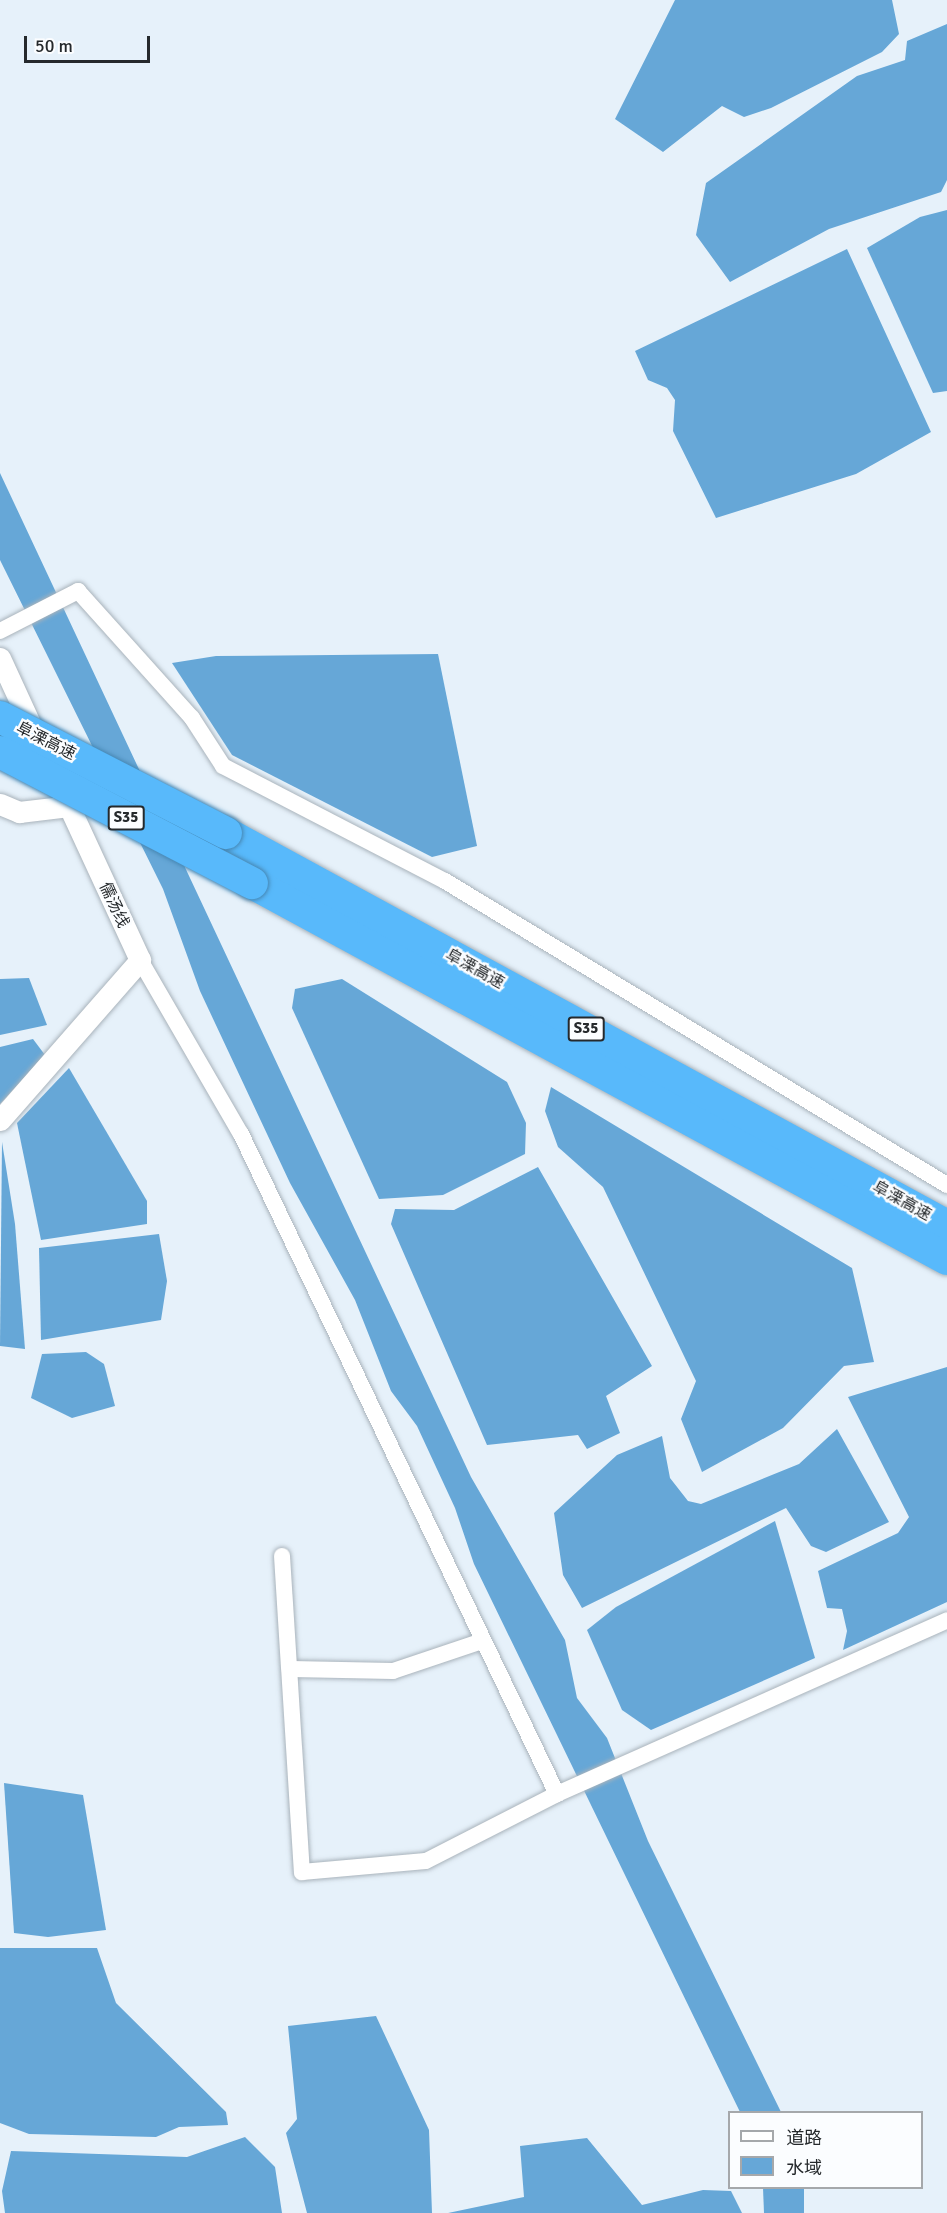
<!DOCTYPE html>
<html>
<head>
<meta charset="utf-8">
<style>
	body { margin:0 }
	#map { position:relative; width:947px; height:2213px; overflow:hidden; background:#e6f1fa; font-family:Signika,"Noto Sans SC",sans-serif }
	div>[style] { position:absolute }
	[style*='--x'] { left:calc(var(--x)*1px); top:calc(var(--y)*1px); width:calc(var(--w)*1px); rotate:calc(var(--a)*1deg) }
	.water>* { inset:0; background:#66a7d7 }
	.roads { filter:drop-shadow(0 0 2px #a9b3bb) drop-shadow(0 0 2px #a9b3bb) }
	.minor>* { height:16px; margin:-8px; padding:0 8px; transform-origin:8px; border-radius:8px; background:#fff }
	.tertiary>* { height:21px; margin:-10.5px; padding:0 10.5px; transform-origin:10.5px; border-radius:10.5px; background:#fff }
	.motorway>* { height:32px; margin:-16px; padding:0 16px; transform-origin:16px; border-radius:16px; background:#58b9fb }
	.bridges { filter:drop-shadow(0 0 2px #4687b3) drop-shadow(0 0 2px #4687b3) }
	.motorway-bridge>* { height:32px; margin:-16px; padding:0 16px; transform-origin:16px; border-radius:16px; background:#58b9fb }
	span { translate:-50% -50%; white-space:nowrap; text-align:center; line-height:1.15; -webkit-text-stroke:5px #fbfdff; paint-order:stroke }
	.shield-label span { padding:2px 4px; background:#fbfdff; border:2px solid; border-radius:4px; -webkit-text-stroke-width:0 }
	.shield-label { font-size:15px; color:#25292c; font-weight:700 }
	.street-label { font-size:16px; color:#25292c }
	.legend { position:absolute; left:728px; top:2111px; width:195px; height:78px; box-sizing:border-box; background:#fbfdff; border:2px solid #a5a8ab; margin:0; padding:8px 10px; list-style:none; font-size:18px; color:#25292c }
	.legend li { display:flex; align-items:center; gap:12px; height:30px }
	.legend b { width:30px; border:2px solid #a5a8ab }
	.scale { position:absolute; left:24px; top:36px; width:126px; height:27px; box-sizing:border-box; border:3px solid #25292c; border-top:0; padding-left:8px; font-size:18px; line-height:21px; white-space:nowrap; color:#25292c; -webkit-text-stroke:4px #fbfdff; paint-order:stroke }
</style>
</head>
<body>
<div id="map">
	<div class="water">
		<i style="clip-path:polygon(675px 0,892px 0,899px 34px,882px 52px,771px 108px,744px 117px,722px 106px,663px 152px,615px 119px)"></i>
		<i style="clip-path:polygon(947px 24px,947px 180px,941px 192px,829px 229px,730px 282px,696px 235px,706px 183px,857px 76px,905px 60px,907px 41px)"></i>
		<i style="clip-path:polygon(947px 210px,947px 391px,933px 393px,867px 248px,920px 217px)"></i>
		<i style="clip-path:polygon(847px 249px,931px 432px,856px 474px,716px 518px,673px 431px,675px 400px,667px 388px,648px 380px,635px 351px)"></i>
		<i style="clip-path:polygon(0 473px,471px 1477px,565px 1640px,577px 1698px,607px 1738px,648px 1841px,781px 2112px,740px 2112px,474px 1564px,455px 1508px,417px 1426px,391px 1391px,355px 1300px,290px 1183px,200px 991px,163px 889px,0 560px)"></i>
		<i style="clip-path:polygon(438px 654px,477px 846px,432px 857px,232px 755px,172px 663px,216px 656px)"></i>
		<i style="clip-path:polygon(29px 978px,47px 1025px,0 1035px,0 979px)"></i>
		<i style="clip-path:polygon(342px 979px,507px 1082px,526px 1123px,525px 1154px,443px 1195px,379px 1199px,292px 1008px,295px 989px)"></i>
		<i style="clip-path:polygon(33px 1039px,45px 1055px,0 1104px,0 1047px)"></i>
		<i style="clip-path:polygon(69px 1068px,147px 1201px,147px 1224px,41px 1240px,17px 1123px)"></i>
		<i style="clip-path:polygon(551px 1087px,852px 1268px,874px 1362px,844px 1366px,783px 1428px,702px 1472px,681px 1419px,696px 1381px,603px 1187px,558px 1147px,545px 1111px)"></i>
		<i style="clip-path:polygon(2px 1142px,15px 1224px,25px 1349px,0 1346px)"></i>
		<i style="clip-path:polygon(538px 1167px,652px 1366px,606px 1396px,620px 1433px,587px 1449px,578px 1435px,487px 1445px,391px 1224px,395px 1209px,454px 1210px)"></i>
		<i style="clip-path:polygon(159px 1234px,167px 1281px,161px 1320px,41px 1340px,39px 1248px)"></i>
		<i style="clip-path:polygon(86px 1352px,104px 1364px,115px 1406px,72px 1418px,31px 1398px,42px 1354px)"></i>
		<i style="clip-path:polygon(947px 1367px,947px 1602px,843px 1650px,847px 1631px,842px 1609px,827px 1608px,818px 1571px,898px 1533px,909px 1517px,848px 1397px)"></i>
		<i style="clip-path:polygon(837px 1429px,889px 1522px,826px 1552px,811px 1546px,786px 1508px,582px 1608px,563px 1575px,554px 1513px,617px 1455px,662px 1436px,670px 1478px,688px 1501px,701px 1504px,799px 1464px)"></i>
		<i style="clip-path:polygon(775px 1521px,815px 1658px,651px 1730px,622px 1710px,587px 1630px,616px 1607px)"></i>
		<i style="clip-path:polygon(4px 1783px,83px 1795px,106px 1930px,48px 1937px,14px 1933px)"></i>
		<i style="clip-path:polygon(0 1948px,97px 1948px,116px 2003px,226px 2112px,228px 2125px,179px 2127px,156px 2137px,29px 2134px,0 2123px)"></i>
		<i style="clip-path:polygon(376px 2016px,429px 2130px,432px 2213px,307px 2213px,286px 2133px,297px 2119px,288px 2026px)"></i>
		<i style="clip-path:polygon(245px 2137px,275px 2167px,282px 2213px,5px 2213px,2px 2191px,11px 2151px,187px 2157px)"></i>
		<i style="clip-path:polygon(587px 2138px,642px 2205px,703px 2190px,731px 2191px,742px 2213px,448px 2213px,524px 2197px,520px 2146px)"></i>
		<i style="clip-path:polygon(763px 2188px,804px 2188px,804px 2213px,764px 2213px)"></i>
	</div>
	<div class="roads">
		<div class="minor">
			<i style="--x:0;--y:631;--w:88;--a:-27.1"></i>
			<i style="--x:78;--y:591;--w:171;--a:48.1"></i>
			<i style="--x:192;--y:718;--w:57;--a:57.1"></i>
			<i style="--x:223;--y:766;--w:250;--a:27.4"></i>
			<i style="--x:445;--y:881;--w:587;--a:31.2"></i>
			<i style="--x:140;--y:960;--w:201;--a:59.9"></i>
			<i style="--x:241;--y:1134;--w:732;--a:64.42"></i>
			<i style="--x:282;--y:1556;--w:317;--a:86.4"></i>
			<i style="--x:302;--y:1872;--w:124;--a:-5.1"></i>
			<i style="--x:426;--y:1861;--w:147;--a:-27.1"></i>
			<i style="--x:557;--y:1794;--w:427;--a:-24"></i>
			<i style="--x:291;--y:1669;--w:102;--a:1.1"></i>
			<i style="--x:393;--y:1671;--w:91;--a:-18.6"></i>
		</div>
		<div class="tertiary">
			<i style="--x:0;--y:658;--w:89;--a:65.4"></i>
			<i style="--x:0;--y:804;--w:21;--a:23"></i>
			<i style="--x:19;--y:812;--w:50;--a:-6.8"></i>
			<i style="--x:0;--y:1120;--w:213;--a:-48.8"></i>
			<i style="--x:140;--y:960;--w:198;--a:-114.8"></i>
		</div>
		<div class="motorway">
			<i style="--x:226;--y:833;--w:821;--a:28.59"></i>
			<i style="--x:252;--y:883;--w:790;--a:28.41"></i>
		</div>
	</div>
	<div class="bridges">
		<div class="motorway-bridge">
			<i style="--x:0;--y:717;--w:254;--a:27.2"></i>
			<i style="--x:0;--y:752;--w:284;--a:27.5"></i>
		</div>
	</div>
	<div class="shield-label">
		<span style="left:126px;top:818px">S35</span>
		<span style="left:586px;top:1029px">S35</span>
	</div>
	<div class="street-label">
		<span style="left:46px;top:741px;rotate:27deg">阜溧高速</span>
		<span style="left:114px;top:905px;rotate:65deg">儒汤线</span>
		<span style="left:475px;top:969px;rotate:29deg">阜溧高速</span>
		<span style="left:902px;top:1201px;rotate:29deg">阜溧高速</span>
	</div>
	<ul class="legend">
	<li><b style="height:8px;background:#fff"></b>道路</li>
	<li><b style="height:16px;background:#66a7d7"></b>水域</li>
	</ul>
	<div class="scale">50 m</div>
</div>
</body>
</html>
